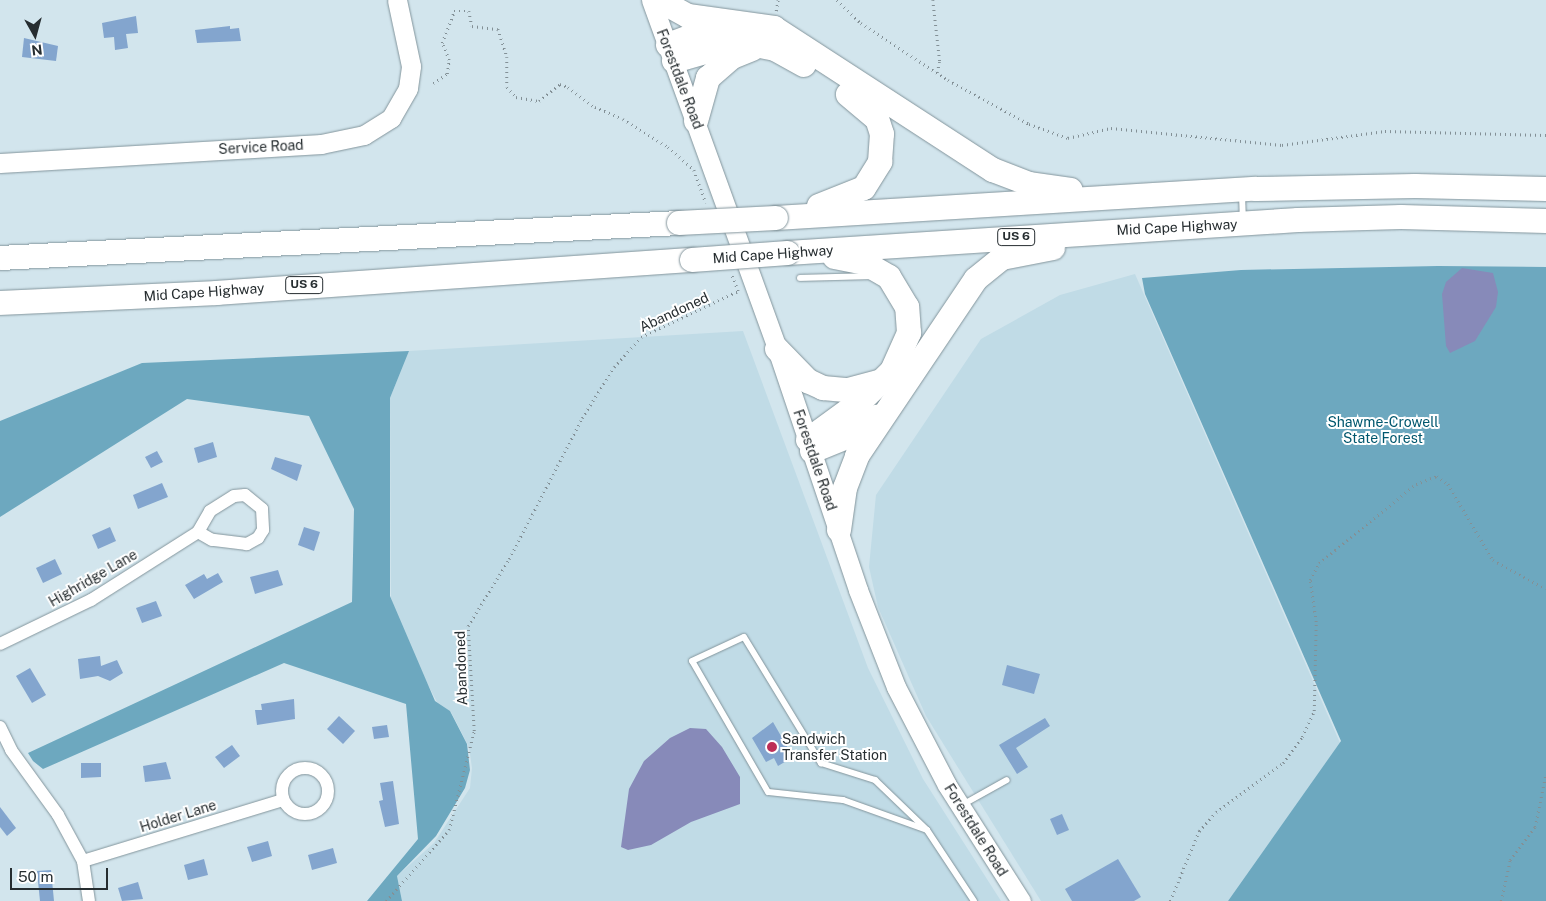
<!DOCTYPE html>
<html>
<head>
<meta charset="utf-8">
<style>
	body { margin:0 }
	#map { position:relative; width:1546px; height:901px; overflow:hidden; background:#d2e5ed; font-family:"Public Sans",sans-serif }
	div>[style] { position:absolute }
	[style*='--x'] { left:calc(var(--x)*1px); top:calc(var(--y)*1px); width:calc(var(--w)*1px); rotate:calc(var(--a)*1deg) }
	.built>* { inset:0; background:#c0dbe6 }
	.forest>* { inset:0; background:#6da8bf }
	.water>* { inset:0; background:#878ab9 }
	.building>* { inset:0; background:#83a5ce }
	.path>* { height:2.5px; margin-top:-1.25px; transform-origin:0; background:repeating-linear-gradient(90deg,#839096 0 1px,transparent 0 5px) }
	.roads { filter:drop-shadow(0 0 1px #83959c) drop-shadow(0 0 1px #83959c) }
	.lane>* { height:6px; margin:-3px; padding:0 3px; transform-origin:3px; border-radius:3px; background:#fff }
	.street>* { height:12px; margin:-6px; padding:0 6px; transform-origin:6px; border-radius:6px; background:#fff }
	.street>.ring { margin:-6px; padding:0; box-sizing:content-box; background:none; border:12px solid #fff; border-radius:50% }
	.secondary>* { height:19px; margin:-9.5px; padding:0 9.5px; transform-origin:9.5px; border-radius:9.5px; background:#fff }
	.highway>* { height:24px; margin:-12px; padding:0 12px; transform-origin:12px; border-radius:12px; background:#fff }
	.bridges { filter:drop-shadow(0 0 1px #83959c) drop-shadow(0 0 1px #83959c) }
	.highway-bridge>* { height:24px; margin:-12px; padding:0 12px; transform-origin:12px; border-radius:12px; background:#fff }
	.dots>* { width:14px; height:14px; translate:-50% -50%; box-sizing:border-box; border:2px solid #fff; border-radius:50% }
	span { translate:-50% -50%; white-space:nowrap; text-align:center; line-height:1.15; -webkit-text-stroke:4px #fff; paint-order:stroke }
	.shield-label span { padding:1px 4px; background:#fff; border:1px solid; border-radius:4px; -webkit-text-stroke-width:0 }
	.shield-label { font-size:12px; color:#262d30; font-weight:700 }
	.street-label { font-size:14px; color:#262d30 }
	.park-label { font-size:14px; color:#00576e }
	.poi-label { font-size:14px; color:#262d30 }
	.left { translate:0 -50%; text-align:left }
	.north { position:absolute; left:10px; top:10px; width:50px; height:50px; -webkit-text-stroke:4px #fff; paint-order:stroke; rotate:173deg; font-size:14px; font-weight:700; line-height:20px; text-align:center; color:#262d30 }
	.north::after { content:''; display:block; margin:auto; width:18px; height:22px; background:#262d30; clip-path:polygon(50% 0,100% 100%,50% 72%,0 100%) }
	.scale { position:absolute; left:10px; top:868px; width:98px; height:22px; box-sizing:border-box; border:2px solid #262d30; border-top:0; padding-left:6px; font-size:15px; line-height:18px; white-space:nowrap; color:#262d30; -webkit-text-stroke:4px #fff; paint-order:stroke }
</style>
</head>
<body>
<div id="map">
	<div class="built">
		<i style="clip-path:polygon(1135px 274px,1340px 743px,1228px 901px,1041px 901px,926px 716px,878px 607px,869px 567px,876px 495px,981px 339px,1060px 295px)"></i>
		<i style="clip-path:polygon(743px 331px,868px 668px,923px 779px,1001px 901px,402px 901px,397px 876px,434px 843px,470px 788px,472px 768px,469px 747px,451px 712px,437px 702px,405px 641px,391px 598px,390px 398px,409px 351px)"></i>
	</div>
	<div class="forest">
		<i style="clip-path:polygon(1438px 266px,1546px 267px,1546px 901px,1228px 901px,1341px 741px,1145px 294px,1142px 278px,1241px 270px)"></i>
		<i style="clip-path:polygon(409px 351px,390px 398px,390px 596px,435px 701px,450px 711px,467px 744px,470px 770px,465px 788px,436px 836px,397px 876px,402px 901px,367px 901px,418px 839px,406px 704px,284px 663px,43px 769px,33px 761px,28px 753px,352px 602px,354px 509px,309px 416px,187px 399px,0 517px,0 421px,142px 363px)"></i>
	</div>
	<div class="water">
		<i style="clip-path:polygon(1462px 268px,1493px 273px,1498px 292px,1496px 307px,1475px 341px,1450px 353px,1446px 346px,1442px 294px,1446px 282px)"></i>
		<i style="clip-path:polygon(690px 728px,706px 729px,722px 747px,740px 777px,740px 804px,691px 822px,651px 845px,628px 850px,621px 847px,629px 789px,644px 761px,670px 738px)"></i>
	</div>
	<div class="building">
		<i style="clip-path:polygon(136px 16px,138px 33px,126px 34px,128px 48px,115px 50px,114px 37px,104px 38px,102px 23px)"></i>
		<i style="clip-path:polygon(230px 26px,230px 29px,239px 28px,241px 41px,197px 43px,195px 30px)"></i>
		<i style="clip-path:polygon(24px 38px,58px 46px,56px 61px,22px 57px)"></i>
		<i style="clip-path:polygon(213px 442px,217px 457px,198px 463px,194px 448px)"></i>
		<i style="clip-path:polygon(157px 451px,163px 462px,151px 468px,145px 457px)"></i>
		<i style="clip-path:polygon(275px 457px,302px 465px,297px 481px,271px 469px)"></i>
		<i style="clip-path:polygon(162px 483px,168px 497px,138px 509px,133px 495px)"></i>
		<i style="clip-path:polygon(110px 527px,116px 541px,98px 549px,92px 535px)"></i>
		<i style="clip-path:polygon(304px 527px,320px 532px,314px 551px,298px 545px)"></i>
		<i style="clip-path:polygon(55px 559px,62px 574px,43px 583px,36px 568px)"></i>
		<i style="clip-path:polygon(278px 570px,283px 585px,255px 594px,250px 577px)"></i>
		<i style="clip-path:polygon(218px 573px,223px 582px,194px 599px,185px 585px,204px 574px,207px 579px)"></i>
		<i style="clip-path:polygon(156px 601px,162px 616px,142px 623px,136px 608px)"></i>
		<i style="clip-path:polygon(100px 656px,101px 666px,117px 660px,123px 673px,110px 681px,98px 676px,80px 679px,78px 659px)"></i>
		<i style="clip-path:polygon(1007px 665px,1040px 674px,1034px 694px,1002px 685px)"></i>
		<i style="clip-path:polygon(30px 668px,46px 695px,32px 703px,16px 676px)"></i>
		<i style="clip-path:polygon(294px 699px,295px 719px,257px 725px,255px 710px,262px 710px,261px 704px)"></i>
		<i style="clip-path:polygon(339px 716px,355px 731px,343px 744px,327px 729px)"></i>
		<i style="clip-path:polygon(1045px 718px,1050px 726px,1016px 748px,1028px 767px,1017px 774px,999px 745px)"></i>
		<i style="clip-path:polygon(773px 722px,793px 757px,778px 766px,774px 758px,766px 762px,752px 738px)"></i>
		<i style="clip-path:polygon(387px 725px,389px 737px,374px 739px,372px 727px)"></i>
		<i style="clip-path:polygon(232px 745px,240px 756px,224px 768px,215px 757px)"></i>
		<i style="clip-path:polygon(166px 762px,171px 779px,145px 782px,143px 766px)"></i>
		<i style="clip-path:polygon(81px 763px,101px 763px,101px 777px,81px 778px)"></i>
		<i style="clip-path:polygon(393px 781px,399px 824px,385px 827px,379px 801px,383px 800px,380px 783px)"></i>
		<i style="clip-path:polygon(0 807px,16px 828px,7px 836px,0 827px)"></i>
		<i style="clip-path:polygon(1062px 814px,1069px 830px,1057px 835px,1050px 819px)"></i>
		<i style="clip-path:polygon(268px 841px,272px 856px,252px 862px,247px 847px)"></i>
		<i style="clip-path:polygon(333px 848px,337px 863px,312px 870px,308px 855px)"></i>
		<i style="clip-path:polygon(204px 859px,208px 875px,188px 880px,184px 865px)"></i>
		<i style="clip-path:polygon(1118px 859px,1141px 897px,1134px 901px,1072px 901px,1065px 889px)"></i>
		<i style="clip-path:polygon(51px 870px,54px 901px,40px 901px,37px 871px)"></i>
		<i style="clip-path:polygon(138px 882px,143px 899px,122px 901px,118px 888px)"></i>
	</div>
	<div class="path">
		<i style="--x:837;--y:0;--w:33;--a:44"></i>
		<i style="--x:861;--y:23;--w:104;--a:33.2"></i>
		<i style="--x:948;--y:80;--w:92;--a:28.5"></i>
		<i style="--x:1029;--y:124;--w:41;--a:19.7"></i>
		<i style="--x:1068;--y:138;--w:44;--a:-13.1"></i>
		<i style="--x:1111;--y:128;--w:172;--a:5.7"></i>
		<i style="--x:1282;--y:145;--w:104;--a:-7.7"></i>
		<i style="--x:1385;--y:131;--w:161;--a:1.4"></i>
		<i style="--x:933;--y:0;--w:62;--a:83.6"></i>
		<i style="--x:940;--y:62;--w:12;--a:104"></i>
		<i style="--x:776;--y:11;--w:11;--a:-80"></i>
		<i style="--x:433;--y:83;--w:17;--a:-33"></i>
		<i style="--x:447;--y:74;--w:14;--a:-82"></i>
		<i style="--x:449;--y:60;--w:18;--a:-112"></i>
		<i style="--x:442;--y:43;--w:34;--a:-69"></i>
		<i style="--x:454;--y:11;--w:15;--a:0"></i>
		<i style="--x:469;--y:11;--w:15;--a:79"></i>
		<i style="--x:472;--y:26;--w:26;--a:7"></i>
		<i style="--x:498;--y:29;--w:29;--a:72"></i>
		<i style="--x:507;--y:57;--w:30;--a:90"></i>
		<i style="--x:507;--y:87;--w:13;--a:48"></i>
		<i style="--x:516;--y:97;--w:23;--a:10"></i>
		<i style="--x:539;--y:101;--w:27;--a:-39"></i>
		<i style="--x:560;--y:84;--w:9;--a:21"></i>
		<i style="--x:568;--y:87;--w:34;--a:37"></i>
		<i style="--x:595;--y:107;--w:30;--a:23"></i>
		<i style="--x:623;--y:119;--w:53;--a:31.9"></i>
		<i style="--x:668;--y:147;--w:35;--a:41"></i>
		<i style="--x:694;--y:170;--w:35;--a:70"></i>
		<i style="--x:386;--y:901;--w:95;--a:-48.4"></i>
		<i style="--x:449;--y:830;--w:102;--a:-75.8"></i>
		<i style="--x:474;--y:731;--w:105;--a:-93.3"></i>
		<i style="--x:468;--y:626;--w:79;--a:-58.5"></i>
		<i style="--x:509;--y:559;--w:159;--a:-62.6"></i>
		<i style="--x:582;--y:418;--w:60;--a:-57.9"></i>
		<i style="--x:614;--y:367;--w:40;--a:-48"></i>
		<i style="--x:641;--y:337;--w:107;--a:-25.4"></i>
		<i style="--x:738;--y:291;--w:18;--a:-112"></i>
		<i style="--x:1170;--y:901;--w:76;--a:-67.5"></i>
		<i style="--x:1199;--y:831;--w:25;--a:-48"></i>
		<i style="--x:1216;--y:812;--w:83;--a:-36.2"></i>
		<i style="--x:1283;--y:763;--w:32;--a:-54"></i>
		<i style="--x:1302;--y:737;--w:29;--a:-65"></i>
		<i style="--x:1314;--y:711;--w:89;--a:-88.7"></i>
		<i style="--x:1316;--y:622;--w:42;--a:-98.1"></i>
		<i style="--x:1310;--y:580;--w:19;--a:-62"></i>
		<i style="--x:1319;--y:563;--w:21;--a:-39"></i>
		<i style="--x:1335;--y:550;--w:104;--a:-39.2"></i>
		<i style="--x:1416;--y:484;--w:22;--a:-21"></i>
		<i style="--x:1437;--y:476;--w:14;--a:36"></i>
		<i style="--x:1448;--y:484;--w:88;--a:59.4"></i>
		<i style="--x:1493;--y:560;--w:60;--a:28.7"></i>
		<i style="--x:1501;--y:901;--w:42;--a:-77.6"></i>
		<i style="--x:1510;--y:860;--w:41;--a:-52.9"></i>
		<i style="--x:1535;--y:827;--w:55;--a:-78.5"></i>
	</div>
	<div class="roads">
		<div class="lane">
			<i style="--x:1242;--y:194;--w:25;--a:88"></i>
			<i style="--x:800;--y:278;--w:71;--a:-1.6"></i>
			<i style="--x:962;--y:805;--w:51;--a:-29.1"></i>
			<i style="--x:927;--y:830;--w:89;--a:-160.3"></i>
			<i style="--x:843;--y:800;--w:75;--a:-173.9"></i>
			<i style="--x:768;--y:792;--w:151;--a:-120.1"></i>
			<i style="--x:692;--y:661;--w:57;--a:-24.8"></i>
			<i style="--x:744;--y:637;--w:148;--a:58.6"></i>
			<i style="--x:821;--y:763;--w:57;--a:17.5"></i>
			<i style="--x:875;--y:780;--w:72;--a:43.9"></i>
			<i style="--x:927;--y:830;--w:85;--a:56.5"></i>
		</div>
		<div class="street">
			<i style="--x:245;--y:495;--w:22;--a:39"></i>
			<i style="--x:262;--y:509;--w:21;--a:87"></i>
			<i style="--x:263;--y:530;--w:9;--a:122"></i>
			<i style="--x:258;--y:538;--w:13;--a:151"></i>
			<i style="--x:247;--y:544;--w:35;--a:-173"></i>
			<i style="--x:212;--y:540;--w:16;--a:-150"></i>
			<i style="--x:198;--y:532;--w:24;--a:-60"></i>
			<i style="--x:210;--y:511;--w:28;--a:-32"></i>
			<i style="--x:234;--y:496;--w:11;--a:-5"></i>
			<i style="--x:0;--y:644;--w:101;--a:-25.8"></i>
			<i style="--x:91;--y:600;--w:127;--a:-32.4"></i>
			<i style="--x:0;--y:727;--w:25;--a:64"></i>
			<i style="--x:11;--y:750;--w:80;--a:54.1"></i>
			<i style="--x:58;--y:815;--w:52;--a:61.5"></i>
			<i style="--x:83;--y:861;--w:40;--a:81.5"></i>
			<i class="ring" style="left:282px;top:768px;width:34px;height:34px"></i>
			<i style="--x:83;--y:861;--w:209;--a:-17"></i>
		</div>
		<div class="secondary">
			<i style="--x:651;--y:0;--w:371;--a:70.1"></i>
			<i style="--x:777;--y:349;--w:254;--a:71.4"></i>
			<i style="--x:858;--y:590;--w:104;--a:68.6"></i>
			<i style="--x:896;--y:687;--w:110;--a:62.5"></i>
			<i style="--x:947;--y:785;--w:138;--a:57.5"></i>
			<i style="--x:0;--y:163;--w:322;--a:-3.4"></i>
			<i style="--x:321;--y:144;--w:44;--a:-11.8"></i>
			<i style="--x:364;--y:135;--w:32;--a:-32"></i>
			<i style="--x:391;--y:118;--w:34;--a:-60"></i>
			<i style="--x:408;--y:88;--w:22;--a:-82"></i>
			<i style="--x:411;--y:66;--w:67;--a:-102"></i>
		</div>
		<div class="highway">
			<i style="--x:659;--y:0;--w:33;--a:29"></i>
			<i style="--x:688;--y:16;--w:87;--a:7.9"></i>
			<i style="--x:774;--y:28;--w:261;--a:33"></i>
			<i style="--x:993;--y:170;--w:40;--a:21"></i>
			<i style="--x:1030;--y:184;--w:41;--a:8.3"></i>
			<i style="--x:668;--y:45;--w:60;--a:-20.6"></i>
			<i style="--x:674;--y:61;--w:69;--a:-16.1"></i>
			<i style="--x:740;--y:42;--w:36;--a:11"></i>
			<i style="--x:775;--y:49;--w:33;--a:29"></i>
			<i style="--x:696;--y:121;--w:45;--a:-74.4"></i>
			<i style="--x:708;--y:78;--w:32;--a:-41"></i>
			<i style="--x:732;--y:57;--w:22;--a:-22"></i>
			<i style="--x:819;--y:206;--w:48;--a:-21.8"></i>
			<i style="--x:864;--y:188;--w:31;--a:-58"></i>
			<i style="--x:880;--y:162;--w:28;--a:-86"></i>
			<i style="--x:882;--y:134;--w:16;--a:-108"></i>
			<i style="--x:877;--y:119;--w:38;--a:-140"></i>
			<i style="--x:776;--y:218;--w:481;--a:-3.5"></i>
			<i style="--x:1256;--y:189;--w:159;--a:-1.1"></i>
			<i style="--x:1415;--y:186;--w:131;--a:1.3"></i>
			<i style="--x:788;--y:253;--w:511;--a:-3.7"></i>
			<i style="--x:1298;--y:220;--w:103;--a:-1.7"></i>
			<i style="--x:1401;--y:217;--w:145;--a:1.6"></i>
			<i style="--x:0;--y:258;--w:680;--a:-2.95"></i>
			<i style="--x:0;--y:303;--w:217;--a:-2.6"></i>
			<i style="--x:217;--y:293;--w:476;--a:-4"></i>
			<i style="--x:777;--y:349;--w:45;--a:45.9"></i>
			<i style="--x:808;--y:381;--w:17;--a:25"></i>
			<i style="--x:823;--y:388;--w:25;--a:5"></i>
			<i style="--x:848;--y:390;--w:31;--a:-15"></i>
			<i style="--x:808;--y:440;--w:64;--a:-36.2"></i>
			<i style="--x:860;--y:402;--w:45;--a:-44.1"></i>
			<i style="--x:892;--y:371;--w:42;--a:-65.9"></i>
			<i style="--x:909;--y:333;--w:26;--a:-94"></i>
			<i style="--x:907;--y:307;--w:35;--a:-121"></i>
			<i style="--x:889;--y:277;--w:28;--a:-150"></i>
			<i style="--x:865;--y:263;--w:31;--a:-169"></i>
			<i style="--x:812;--y:451;--w:45;--a:-22"></i>
			<i style="--x:854;--y:434;--w:28;--a:-38"></i>
			<i style="--x:839;--y:530;--w:42;--a:-81.9"></i>
			<i style="--x:845;--y:488;--w:34;--a:-69"></i>
			<i style="--x:857;--y:456;--w:213;--a:-56.1"></i>
			<i style="--x:976;--y:279;--w:33;--a:-39"></i>
			<i style="--x:1002;--y:258;--w:52;--a:-11.1"></i>
		</div>
	</div>
	<div class="bridges">
		<div class="highway-bridge">
			<i style="--x:679;--y:223;--w:97;--a:-3"></i>
			<i style="--x:692;--y:260;--w:96;--a:-4.2"></i>
		</div>
	</div>
	<div class="dots">
		<i style="left:772px;top:747px;background:#bd2e57"></i>
	</div>
	<div class="shield-label">
		<span style="left:1016px;top:237px">US 6</span>
		<span style="left:304px;top:285px">US 6</span>
	</div>
	<div class="street-label">
		<span style="left:680px;top:79px;rotate:69deg">Forestdale Road</span>
		<span style="left:261px;top:147px;rotate:-3deg">Service Road</span>
		<span style="left:1177px;top:227px;rotate:-3deg">Mid Cape Highway</span>
		<span style="left:773px;top:254px;rotate:-4deg">Mid Cape Highway</span>
		<span style="left:204px;top:292px;rotate:-4deg">Mid Cape Highway</span>
		<span style="left:674px;top:312px;rotate:-25deg">Abandoned</span>
		<span style="left:815px;top:460px;rotate:71deg">Forestdale Road</span>
		<span style="left:93px;top:578px;rotate:-30deg">Highridge Lane</span>
		<span style="left:461px;top:668px;rotate:-92deg">Abandoned</span>
		<span style="left:178px;top:816px;rotate:-17deg">Holder Lane</span>
		<span style="left:976px;top:830px;rotate:58deg">Forestdale Road</span>
	</div>
	<div class="park-label">
		<span style="left:1383px;top:430px">Shawme-Crowell<br>State Forest</span>
	</div>
	<div class="poi-label">
		<span class="left" style="left:782px;top:747px">Sandwich<br>Transfer Station</span>
	</div>
	<div class="north">N</div>
	<div class="scale">50 m</div>
</div>
</body>
</html>
